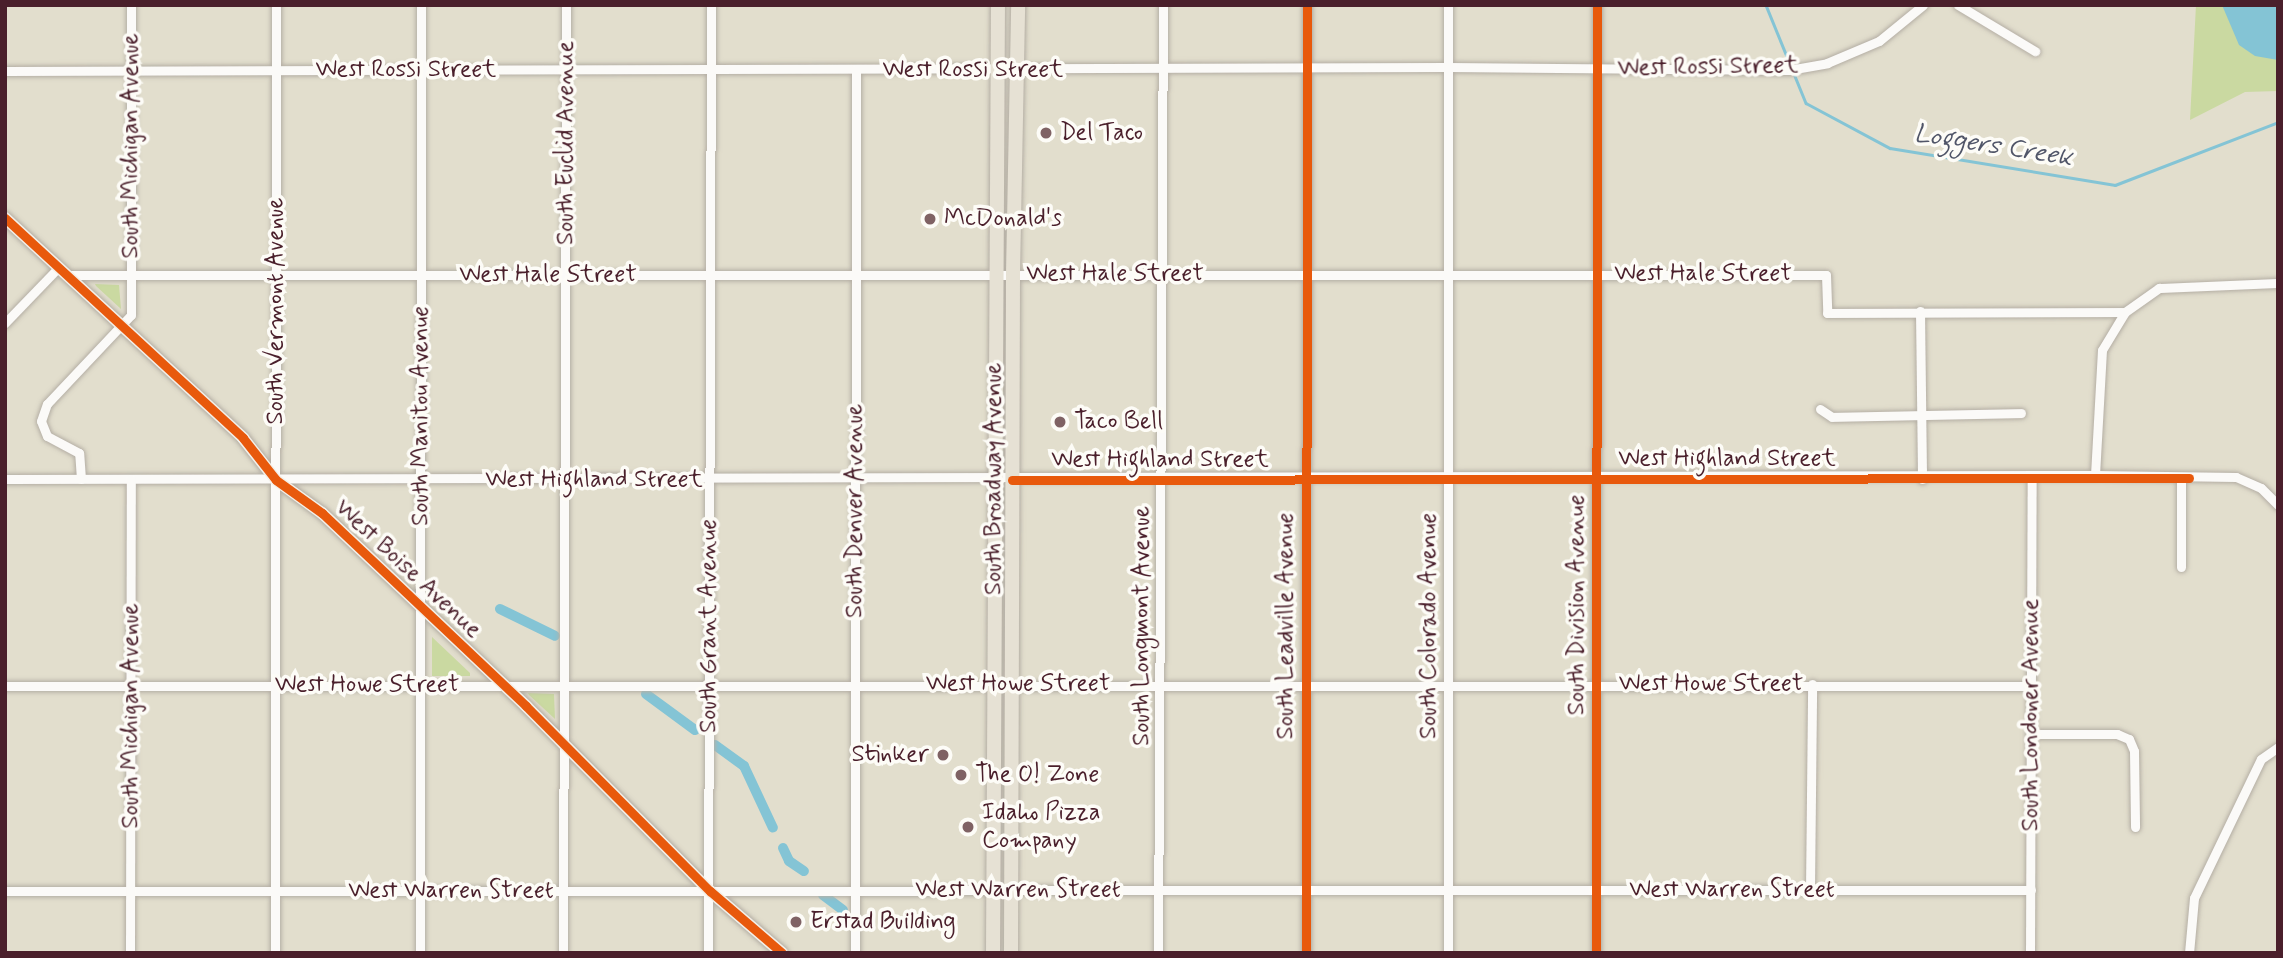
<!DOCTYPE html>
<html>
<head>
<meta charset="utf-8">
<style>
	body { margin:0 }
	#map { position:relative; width:2283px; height:958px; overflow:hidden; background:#e2decd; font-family:Mynerve,sans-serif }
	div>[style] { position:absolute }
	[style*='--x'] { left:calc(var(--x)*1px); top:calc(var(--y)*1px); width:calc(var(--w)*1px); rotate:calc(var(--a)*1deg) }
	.green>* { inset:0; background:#cad9a1 }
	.water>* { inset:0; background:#84c4d5 }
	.stream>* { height:2.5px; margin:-1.25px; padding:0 1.25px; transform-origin:1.25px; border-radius:1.25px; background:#84c4d5 }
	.canal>* { height:10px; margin:-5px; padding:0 5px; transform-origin:5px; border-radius:5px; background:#84c4d5 }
	.roads { filter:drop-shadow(0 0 2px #b4aea4) drop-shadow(0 0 2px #b4aea4) }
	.street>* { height:9px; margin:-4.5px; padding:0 4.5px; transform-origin:4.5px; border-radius:4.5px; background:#fbfaf8 }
	.secondary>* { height:12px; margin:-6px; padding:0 6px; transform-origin:6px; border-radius:6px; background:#f3f0e9 }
	.primary>* { height:14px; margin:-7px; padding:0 7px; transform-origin:7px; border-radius:7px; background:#e6e1d4 }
	.cycleway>* { height:9px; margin:-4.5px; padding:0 4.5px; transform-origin:4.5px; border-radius:4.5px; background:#e8590c }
	.dots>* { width:19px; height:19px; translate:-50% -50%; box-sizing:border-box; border:4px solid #fdfcf7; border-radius:50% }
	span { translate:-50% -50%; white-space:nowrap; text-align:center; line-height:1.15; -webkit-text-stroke:7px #fdfcf7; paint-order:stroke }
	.street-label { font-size:24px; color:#4a1f2b }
	.poi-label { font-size:24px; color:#4a1f2b }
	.left { translate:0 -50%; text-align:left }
	.right { translate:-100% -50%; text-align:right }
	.water-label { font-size:26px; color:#505568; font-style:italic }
	.frame { position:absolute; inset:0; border:7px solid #4a1f2b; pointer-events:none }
</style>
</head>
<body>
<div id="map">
	<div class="green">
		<i style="clip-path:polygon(2196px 5px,2278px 5px,2278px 91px,2245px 92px,2190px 120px)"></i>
		<i style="clip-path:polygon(95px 284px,119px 285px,121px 309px,96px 286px)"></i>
		<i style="clip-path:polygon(432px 637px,470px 673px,470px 676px,432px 676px)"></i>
		<i style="clip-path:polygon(528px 693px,554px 694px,555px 719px,529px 695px)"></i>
	</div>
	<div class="water">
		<i style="clip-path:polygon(2222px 5px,2278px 5px,2278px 60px,2255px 56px,2239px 45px)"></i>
	</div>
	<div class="stream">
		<i style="--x:1766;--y:5;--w:106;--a:67.8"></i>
		<i style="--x:1806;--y:103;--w:95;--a:28.2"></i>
		<i style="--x:1890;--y:148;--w:228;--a:9.3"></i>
		<i style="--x:2115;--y:185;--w:175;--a:-21.1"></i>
	</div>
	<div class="canal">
		<i style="--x:500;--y:609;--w:61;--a:26.1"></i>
		<i style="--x:646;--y:694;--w:61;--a:36.3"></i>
		<i style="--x:715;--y:745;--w:36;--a:36"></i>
		<i style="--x:744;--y:766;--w:68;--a:64.9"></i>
		<i style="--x:783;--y:848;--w:14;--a:65"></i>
		<i style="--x:789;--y:861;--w:18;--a:34"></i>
		<i style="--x:823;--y:895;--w:25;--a:37"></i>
	</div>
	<div class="roads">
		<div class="street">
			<i style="--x:1448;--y:5;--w:948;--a:90"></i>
			<i style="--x:1958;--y:5;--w:90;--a:30.9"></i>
			<i style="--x:5;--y:71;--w:1443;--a:-0.16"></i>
			<i style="--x:1448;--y:67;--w:341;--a:0.5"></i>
			<i style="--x:1789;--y:70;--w:39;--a:-10"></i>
			<i style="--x:1827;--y:63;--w:56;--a:-22.9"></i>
			<i style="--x:1879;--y:41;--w:57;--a:-39.3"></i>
			<i style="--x:67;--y:275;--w:1759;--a:0"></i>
			<i style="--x:1826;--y:275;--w:38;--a:88"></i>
			<i style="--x:1827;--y:313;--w:298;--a:-0.2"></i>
			<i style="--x:1920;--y:311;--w:168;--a:89.3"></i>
			<i style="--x:5;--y:323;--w:76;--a:-46.1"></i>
			<i style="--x:1820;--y:409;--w:14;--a:34"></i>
			<i style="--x:1832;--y:417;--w:189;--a:-1.2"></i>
			<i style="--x:2095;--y:475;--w:125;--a:-86.8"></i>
			<i style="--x:2102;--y:350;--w:44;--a:-58.8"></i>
			<i style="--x:2125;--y:312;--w:42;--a:-35.2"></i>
			<i style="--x:2159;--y:288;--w:119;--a:-2.4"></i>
			<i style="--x:2181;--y:478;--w:89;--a:90"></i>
			<i style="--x:5;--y:479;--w:2090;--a:-0.11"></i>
			<i style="--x:2095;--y:475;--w:141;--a:0.8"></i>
			<i style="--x:2236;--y:477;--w:27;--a:24"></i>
			<i style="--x:2261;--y:488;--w:24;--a:45"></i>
			<i style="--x:81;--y:479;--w:26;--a:-94"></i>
			<i style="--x:79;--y:453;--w:36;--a:-152"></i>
			<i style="--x:47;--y:436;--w:16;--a:-112"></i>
			<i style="--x:41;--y:421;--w:18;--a:-71"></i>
			<i style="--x:47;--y:404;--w:122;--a:-46.7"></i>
			<i style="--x:131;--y:315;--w:310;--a:-90"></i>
			<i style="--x:5;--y:686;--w:2026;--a:0"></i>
			<i style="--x:2031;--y:734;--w:86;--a:0"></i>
			<i style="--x:2117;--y:734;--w:13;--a:23"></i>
			<i style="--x:2129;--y:739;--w:13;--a:67"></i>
			<i style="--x:2134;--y:751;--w:76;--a:89.2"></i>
			<i style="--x:1810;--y:890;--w:206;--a:-89.4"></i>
			<i style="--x:5;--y:891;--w:2026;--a:-0.03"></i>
			<i style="--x:130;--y:953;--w:474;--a:-89.9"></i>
			<i style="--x:275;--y:953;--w:948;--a:-89.94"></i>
			<i style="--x:420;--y:953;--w:948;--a:-89.94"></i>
			<i style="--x:563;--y:953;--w:948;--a:-89.82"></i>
			<i style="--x:708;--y:953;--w:948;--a:-89.82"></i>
			<i style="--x:855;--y:953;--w:883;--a:-89.94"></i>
			<i style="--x:1158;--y:953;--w:948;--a:-89.7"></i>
			<i style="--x:1306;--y:953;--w:948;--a:-89.94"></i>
			<i style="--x:1596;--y:953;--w:948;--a:-89.94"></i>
			<i style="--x:2030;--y:953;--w:475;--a:-89.8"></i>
			<i style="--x:2189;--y:953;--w:55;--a:-84.8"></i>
			<i style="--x:2194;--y:898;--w:154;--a:-64.3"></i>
			<i style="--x:2261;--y:759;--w:21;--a:-35"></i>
		</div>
		<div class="secondary">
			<i style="--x:5;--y:218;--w:324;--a:42.7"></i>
			<i style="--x:243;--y:438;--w:53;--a:51.8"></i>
			<i style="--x:276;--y:480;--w:57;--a:35.7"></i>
			<i style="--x:322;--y:513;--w:281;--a:43.4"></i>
			<i style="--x:526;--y:706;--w:261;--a:45.2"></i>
			<i style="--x:710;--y:891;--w:95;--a:40.7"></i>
		</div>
		<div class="primary">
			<i style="--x:993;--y:953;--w:948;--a:-89.7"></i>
			<i style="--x:1011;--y:953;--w:679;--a:-89.83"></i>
			<i style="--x:1013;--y:274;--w:269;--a:-88.9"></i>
		</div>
	</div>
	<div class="cycleway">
		<i style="--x:5;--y:218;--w:324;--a:42.7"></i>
		<i style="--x:243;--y:438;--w:53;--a:51.8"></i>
		<i style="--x:276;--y:480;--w:57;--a:35.7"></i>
		<i style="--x:322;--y:513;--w:281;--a:43.4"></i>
		<i style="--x:526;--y:706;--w:261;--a:45.2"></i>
		<i style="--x:710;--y:891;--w:95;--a:40.7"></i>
		<i style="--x:1012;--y:480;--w:1177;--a:-0.1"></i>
		<i style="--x:1306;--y:953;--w:948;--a:-89.94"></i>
		<i style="--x:1596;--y:953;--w:948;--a:-89.94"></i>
	</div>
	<div class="dots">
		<i style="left:1046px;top:133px;background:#7f6264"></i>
		<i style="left:930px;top:219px;background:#7f6264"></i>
		<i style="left:1060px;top:422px;background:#7f6264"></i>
		<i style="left:943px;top:755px;background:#7f6264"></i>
		<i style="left:961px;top:775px;background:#7f6264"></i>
		<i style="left:968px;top:827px;background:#7f6264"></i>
		<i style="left:796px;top:922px;background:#7f6264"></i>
	</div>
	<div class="street-label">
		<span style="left:1708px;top:67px;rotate:-1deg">West Rossi Street</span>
		<span style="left:406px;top:70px">West Rossi Street</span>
		<span style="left:973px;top:70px">West Rossi Street</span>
		<span style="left:566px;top:143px;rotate:-90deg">South Euclid Avenue</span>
		<span style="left:131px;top:146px;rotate:-90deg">South Michigan Avenue</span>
		<span style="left:1115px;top:274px">West Hale Street</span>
		<span style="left:1703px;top:274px">West Hale Street</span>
		<span style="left:548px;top:275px">West Hale Street</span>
		<span style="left:276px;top:311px;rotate:-90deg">South Vermont Avenue</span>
		<span style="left:421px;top:416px;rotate:-90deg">South Manitou Avenue</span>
		<span style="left:1727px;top:459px">West Highland Street</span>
		<span style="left:1160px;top:460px">West Highland Street</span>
		<span style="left:994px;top:479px;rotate:-90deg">South Broadway Avenue</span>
		<span style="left:594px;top:480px">West Highland Street</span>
		<span style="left:855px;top:511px;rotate:-90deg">South Denver Avenue</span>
		<span style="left:408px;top:569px;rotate:43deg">West Boise Avenue</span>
		<span style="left:1577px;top:605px;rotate:-90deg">South Division Avenue</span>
		<span style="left:709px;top:626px;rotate:-90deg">South Grant Avenue</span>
		<span style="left:1142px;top:626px;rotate:-90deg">South Longmont Avenue</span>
		<span style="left:1286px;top:626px;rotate:-90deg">South Leadville Avenue</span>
		<span style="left:1429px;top:626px;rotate:-90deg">South Colorado Avenue</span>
		<span style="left:1018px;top:684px">West Howe Street</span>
		<span style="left:1711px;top:684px">West Howe Street</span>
		<span style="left:367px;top:685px">West Howe Street</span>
		<span style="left:2031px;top:715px;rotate:-90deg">South Londoner Avenue</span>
		<span style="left:131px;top:716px;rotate:-90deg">South Michigan Avenue</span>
		<span style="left:1018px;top:890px">West Warren Street</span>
		<span style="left:1732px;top:890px">West Warren Street</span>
		<span style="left:451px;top:891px">West Warren Street</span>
	</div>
	<div class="poi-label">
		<span class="left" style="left:1060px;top:133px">Del Taco</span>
		<span class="left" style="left:944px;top:219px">McDonald's</span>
		<span class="left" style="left:1074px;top:422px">Taco Bell</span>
		<span class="right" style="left:929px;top:755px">Stinker</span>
		<span class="left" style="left:975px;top:775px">The O! Zone</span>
		<span class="left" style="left:982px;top:827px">Idaho Pizza<br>Company</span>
		<span class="left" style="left:810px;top:922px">Erstad Building</span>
	</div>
	<div class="water-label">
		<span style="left:1993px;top:147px;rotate:9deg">Loggers Creek</span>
	</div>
	<div class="frame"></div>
</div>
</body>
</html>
